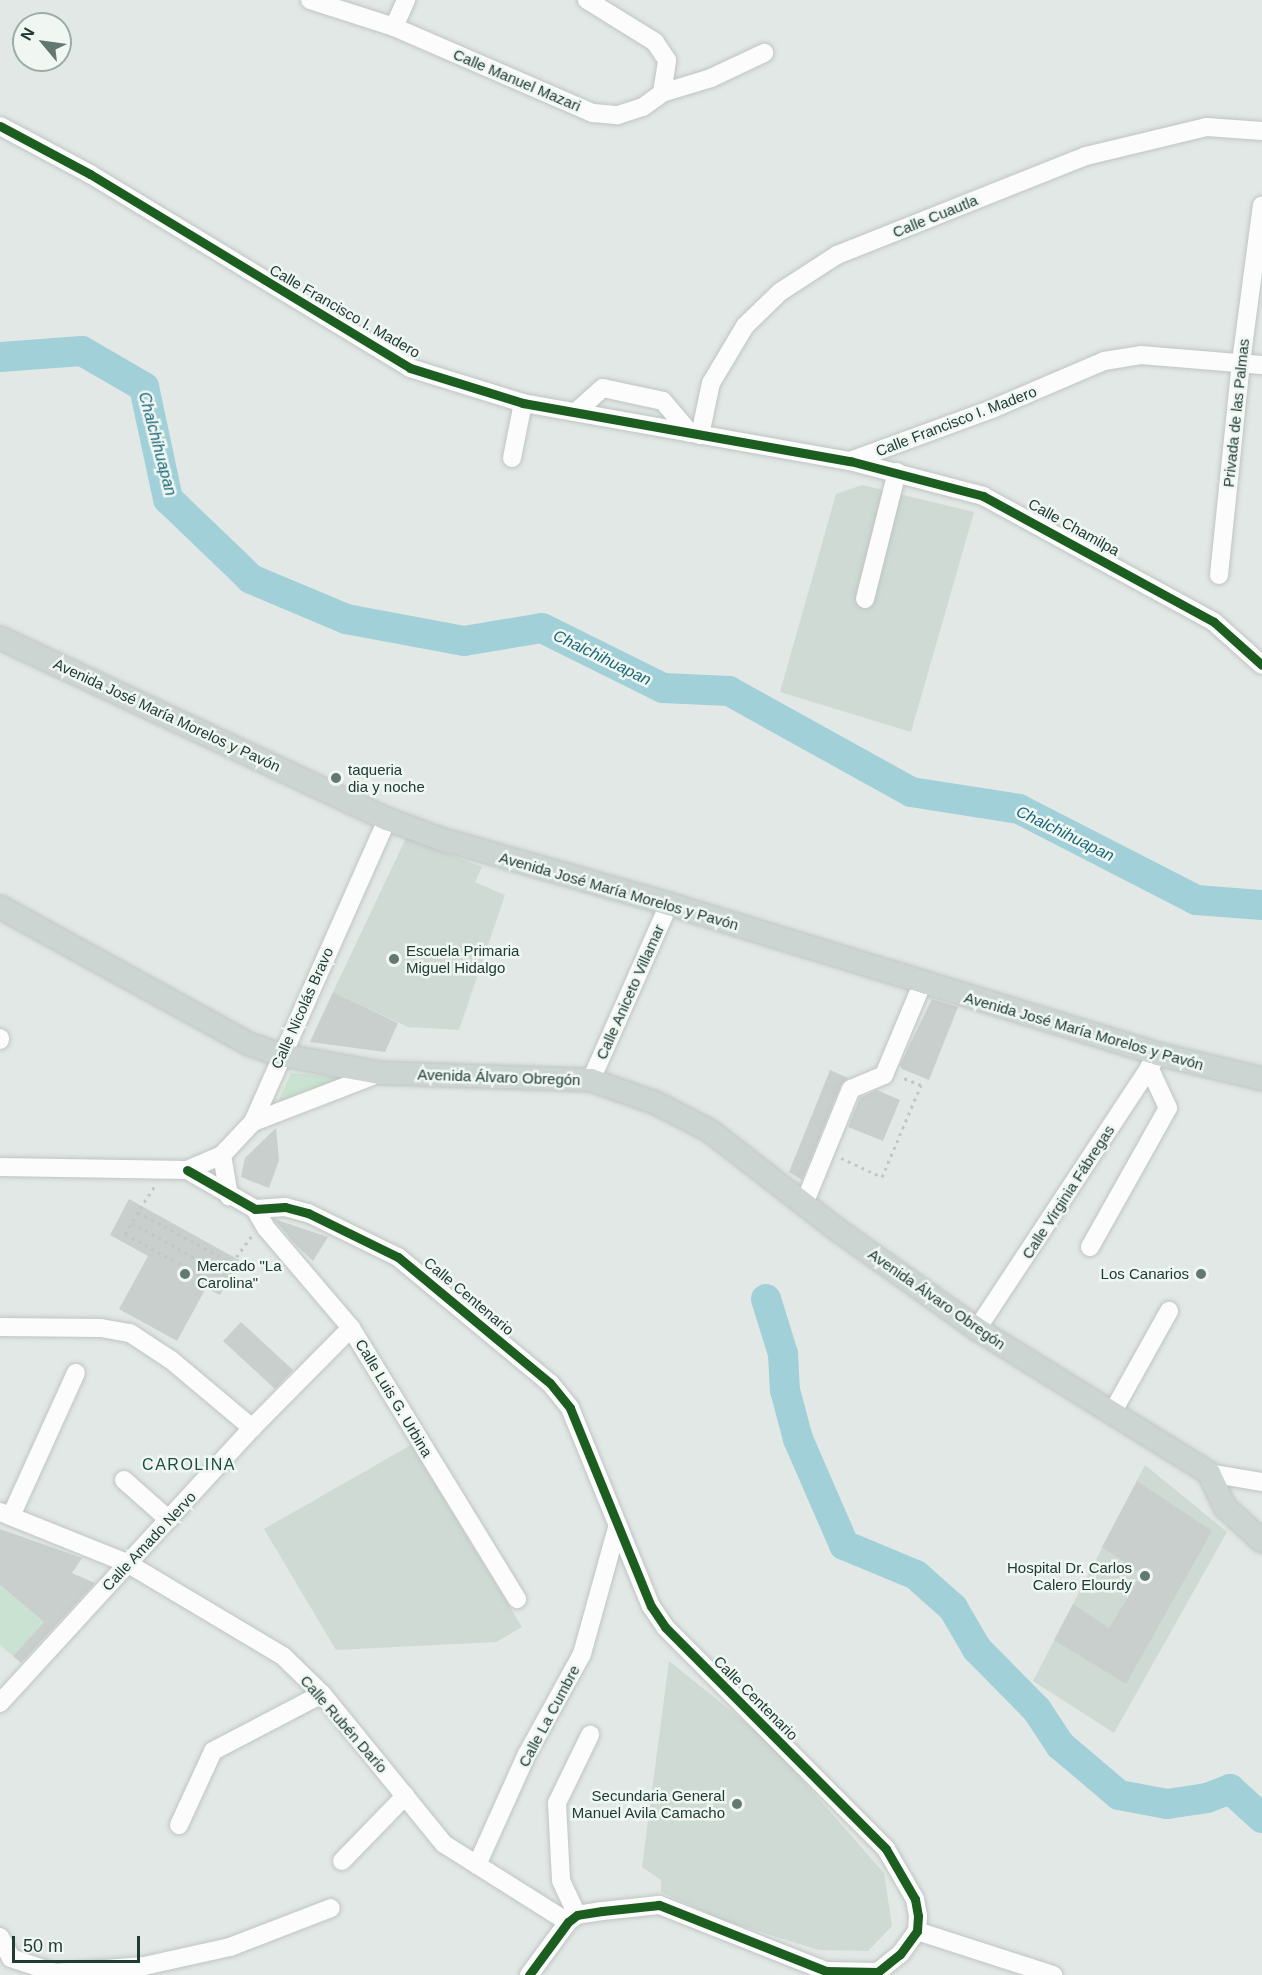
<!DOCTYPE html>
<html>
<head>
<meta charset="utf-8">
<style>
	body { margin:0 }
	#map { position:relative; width:1262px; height:1975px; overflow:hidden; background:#e2e8e5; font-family:Arial,sans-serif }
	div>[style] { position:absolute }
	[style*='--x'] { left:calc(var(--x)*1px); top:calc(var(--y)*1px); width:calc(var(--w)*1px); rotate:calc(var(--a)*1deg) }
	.built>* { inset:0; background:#cfdad5 }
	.green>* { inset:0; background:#cae2d1 }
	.river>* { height:30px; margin:-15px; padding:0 15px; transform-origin:15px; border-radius:15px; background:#a1d0d8 }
	.building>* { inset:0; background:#c9cfcd }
	.path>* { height:3px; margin-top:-1.5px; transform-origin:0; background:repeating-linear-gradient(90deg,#bfc8c6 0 3px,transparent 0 7.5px) }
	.roads { filter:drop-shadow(0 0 2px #bfc5c2) drop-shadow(0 0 2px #bfc5c2) }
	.minor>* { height:18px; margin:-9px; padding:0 9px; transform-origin:9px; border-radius:9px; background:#fbfcfb }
	.major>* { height:22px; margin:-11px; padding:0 11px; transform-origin:11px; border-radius:11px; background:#ccd5d2 }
	.cycleway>* { height:9px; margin:-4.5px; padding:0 4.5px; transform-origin:4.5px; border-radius:4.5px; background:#1b5e20 }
	.dots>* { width:16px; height:16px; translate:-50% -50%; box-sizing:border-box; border:3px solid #f0f7f3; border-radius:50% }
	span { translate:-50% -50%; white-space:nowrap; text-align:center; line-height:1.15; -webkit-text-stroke:5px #f0f7f3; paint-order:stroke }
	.street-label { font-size:15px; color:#203b34 }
	.poi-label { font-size:15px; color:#203b34 }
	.left { translate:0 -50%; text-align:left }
	.right { translate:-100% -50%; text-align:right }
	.water-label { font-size:16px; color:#196878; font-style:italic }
	.neighbourhood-label { font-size:16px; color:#1b4e41; letter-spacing:1.5px }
	.north { position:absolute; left:12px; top:12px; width:60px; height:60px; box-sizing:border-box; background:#f0f7f3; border:2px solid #9daca7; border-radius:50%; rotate:299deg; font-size:16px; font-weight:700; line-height:24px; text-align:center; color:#203b34 }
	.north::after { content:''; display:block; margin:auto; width:21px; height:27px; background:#647872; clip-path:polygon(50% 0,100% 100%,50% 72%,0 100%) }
	.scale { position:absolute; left:12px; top:1936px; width:128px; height:27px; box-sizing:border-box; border:3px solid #203b34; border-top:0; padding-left:8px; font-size:18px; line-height:21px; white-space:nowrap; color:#203b34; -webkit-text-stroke:4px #f0f7f3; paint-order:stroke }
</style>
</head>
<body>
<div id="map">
	<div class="built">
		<i style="clip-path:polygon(862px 485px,974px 512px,911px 732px,780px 692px,836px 494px)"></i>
		<i style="clip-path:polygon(406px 838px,482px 867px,475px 882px,505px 895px,459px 1030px,408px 1027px,333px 992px)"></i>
		<i style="clip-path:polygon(411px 1445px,522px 1627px,496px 1642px,336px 1650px,264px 1529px)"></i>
		<i style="clip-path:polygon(1145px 1465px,1227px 1532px,1114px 1733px,1033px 1681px)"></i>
		<i style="clip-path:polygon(669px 1661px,767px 1740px,884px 1873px,892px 1926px,868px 1951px,819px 1950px,725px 1921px,661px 1892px,661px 1880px,642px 1867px)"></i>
	</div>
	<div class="green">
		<i style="clip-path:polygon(291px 1073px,346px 1078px,276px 1107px)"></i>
		<i style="clip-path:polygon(0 1585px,44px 1622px,13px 1656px,0 1645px)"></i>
	</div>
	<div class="river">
		<i style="--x:0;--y:357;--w:82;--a:-4.2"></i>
		<i style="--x:82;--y:351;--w:72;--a:30.1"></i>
		<i style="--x:144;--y:387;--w:115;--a:77.9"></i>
		<i style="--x:168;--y:499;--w:115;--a:43.9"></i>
		<i style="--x:251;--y:579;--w:103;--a:22.8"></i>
		<i style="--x:346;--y:619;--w:120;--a:10.6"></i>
		<i style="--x:464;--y:641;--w:79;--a:-9.5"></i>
		<i style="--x:542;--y:628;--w:135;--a:26.4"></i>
		<i style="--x:663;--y:688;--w:66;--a:2.6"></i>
		<i style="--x:729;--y:691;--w:208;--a:29"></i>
		<i style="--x:911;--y:792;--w:109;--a:8.9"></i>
		<i style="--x:1019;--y:809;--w:199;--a:27.2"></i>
		<i style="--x:1196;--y:900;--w:66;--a:4.3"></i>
		<i style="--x:766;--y:1299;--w:58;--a:72.8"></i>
		<i style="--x:783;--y:1354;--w:36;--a:87"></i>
		<i style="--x:785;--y:1390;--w:51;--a:75.1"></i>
		<i style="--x:798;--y:1439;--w:116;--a:66.5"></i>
		<i style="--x:844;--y:1545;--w:78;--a:22.6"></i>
		<i style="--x:916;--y:1575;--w:50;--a:41.7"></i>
		<i style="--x:953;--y:1608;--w:48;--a:59.7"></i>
		<i style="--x:977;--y:1649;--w:86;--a:45.5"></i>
		<i style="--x:1037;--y:1710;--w:42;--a:56.7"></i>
		<i style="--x:1060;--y:1745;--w:77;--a:40.3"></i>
		<i style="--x:1119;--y:1795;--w:49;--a:10.6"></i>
		<i style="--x:1167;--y:1804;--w:40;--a:-8.5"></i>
		<i style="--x:1207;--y:1798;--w:25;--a:-21"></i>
		<i style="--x:1230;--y:1789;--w:43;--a:42.2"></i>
	</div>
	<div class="building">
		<i style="clip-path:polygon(333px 992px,398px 1023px,385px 1052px,310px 1042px)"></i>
		<i style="clip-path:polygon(932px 999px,958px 1007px,929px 1080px,902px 1069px,900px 1065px)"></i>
		<i style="clip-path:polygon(830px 1070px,848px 1078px,841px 1085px,802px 1180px,789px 1172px)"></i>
		<i style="clip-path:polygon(877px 1090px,900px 1100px,883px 1141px,848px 1127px,860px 1098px)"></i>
		<i style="clip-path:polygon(276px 1128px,279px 1160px,269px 1188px,241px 1177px,245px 1158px)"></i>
		<i style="clip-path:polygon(129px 1199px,239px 1260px,220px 1295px,206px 1288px,177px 1341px,119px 1309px,148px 1256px,110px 1235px)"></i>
		<i style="clip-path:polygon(274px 1219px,328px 1237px,313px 1261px,294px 1243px)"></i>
		<i style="clip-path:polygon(241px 1322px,293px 1370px,275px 1389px,223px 1341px)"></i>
		<i style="clip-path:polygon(1137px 1481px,1212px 1531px,1126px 1684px,1054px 1640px,1073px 1604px,1109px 1628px,1142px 1574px,1102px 1547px)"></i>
		<i style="clip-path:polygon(0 1529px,82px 1558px,72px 1573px,95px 1583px,21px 1663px,13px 1656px,44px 1622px,0 1585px)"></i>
	</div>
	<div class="path">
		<i style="--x:841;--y:1158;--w:45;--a:24.9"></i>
		<i style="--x:882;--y:1177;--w:100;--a:-67"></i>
		<i style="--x:921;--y:1085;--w:22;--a:-158"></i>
		<i style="--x:154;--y:1187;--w:30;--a:123"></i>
		<i style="--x:138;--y:1212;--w:107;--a:28.5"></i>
		<i style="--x:232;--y:1263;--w:34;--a:-54"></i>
		<i style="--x:138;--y:1212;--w:26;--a:121"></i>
		<i style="--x:125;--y:1234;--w:106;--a:28.7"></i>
		<i style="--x:218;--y:1285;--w:26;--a:-59"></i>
		<i style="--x:132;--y:1223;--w:105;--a:29"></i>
	</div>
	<div class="roads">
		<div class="minor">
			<i style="--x:310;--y:0;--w:88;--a:17.8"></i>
			<i style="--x:394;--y:27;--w:217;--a:23.4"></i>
			<i style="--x:593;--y:113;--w:25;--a:5"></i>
			<i style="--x:618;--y:115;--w:26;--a:-18"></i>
			<i style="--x:643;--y:107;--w:24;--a:-36"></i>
			<i style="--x:662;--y:93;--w:33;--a:-81"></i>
			<i style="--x:667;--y:60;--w:22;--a:-124"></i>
			<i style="--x:655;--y:42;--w:80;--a:-148.3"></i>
			<i style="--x:394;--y:27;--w:30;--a:-66"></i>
			<i style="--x:662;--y:93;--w:51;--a:-17"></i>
			<i style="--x:711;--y:78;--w:59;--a:-25.3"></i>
			<i style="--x:0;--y:126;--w:102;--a:28.1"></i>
			<i style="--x:90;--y:174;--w:374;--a:31.2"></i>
			<i style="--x:410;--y:368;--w:118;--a:17.2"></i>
			<i style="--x:523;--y:403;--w:332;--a:10.1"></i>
			<i style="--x:850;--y:461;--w:138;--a:14.7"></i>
			<i style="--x:983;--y:496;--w:263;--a:28.6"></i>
			<i style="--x:1214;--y:622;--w:64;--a:41.9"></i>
			<i style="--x:576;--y:412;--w:36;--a:-42"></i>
			<i style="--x:603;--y:388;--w:61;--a:12.2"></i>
			<i style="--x:663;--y:401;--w:42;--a:49.8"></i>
			<i style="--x:700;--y:435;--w:53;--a:-78.1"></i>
			<i style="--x:711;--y:383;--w:66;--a:-59.2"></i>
			<i style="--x:745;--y:326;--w:49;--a:-44.2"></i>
			<i style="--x:780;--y:292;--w:68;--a:-33"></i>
			<i style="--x:837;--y:255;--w:268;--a:-21.7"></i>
			<i style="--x:1086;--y:156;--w:124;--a:-13.5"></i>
			<i style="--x:1207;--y:127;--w:55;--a:4.2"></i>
			<i style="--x:512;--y:458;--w:56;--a:-78.7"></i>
			<i style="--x:850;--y:461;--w:151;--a:-20.1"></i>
			<i style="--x:992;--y:409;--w:122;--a:-23.2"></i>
			<i style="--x:1104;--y:361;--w:37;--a:-9"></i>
			<i style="--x:1141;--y:355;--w:121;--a:4.7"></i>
			<i style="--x:1219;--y:575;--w:214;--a:-84.1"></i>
			<i style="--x:1241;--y:362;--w:158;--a:-82.4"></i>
			<i style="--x:865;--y:599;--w:131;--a:-75.9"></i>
			<i style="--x:0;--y:1040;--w:2;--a:-90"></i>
			<i style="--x:591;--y:1080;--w:193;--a:-66.1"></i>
			<i style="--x:253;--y:1122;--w:136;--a:-21.1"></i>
			<i style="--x:222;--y:1155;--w:42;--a:80.3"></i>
			<i style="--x:0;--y:1167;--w:187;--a:0.9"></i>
			<i style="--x:187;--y:1170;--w:38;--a:-23"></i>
			<i style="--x:222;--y:1155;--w:45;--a:-46.8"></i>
			<i style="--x:253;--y:1122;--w:331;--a:-66.1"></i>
			<i style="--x:187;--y:1170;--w:78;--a:29.8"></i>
			<i style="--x:255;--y:1209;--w:30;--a:-4"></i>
			<i style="--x:285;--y:1207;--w:24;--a:15"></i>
			<i style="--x:308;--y:1213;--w:100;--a:26.1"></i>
			<i style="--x:398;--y:1257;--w:197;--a:39.7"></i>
			<i style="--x:550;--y:1383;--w:32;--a:51"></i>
			<i style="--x:570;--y:1408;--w:214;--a:67.8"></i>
			<i style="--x:651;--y:1606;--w:25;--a:56"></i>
			<i style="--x:665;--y:1627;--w:313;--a:45.1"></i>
			<i style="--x:886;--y:1849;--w:58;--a:59.9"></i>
			<i style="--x:915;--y:1899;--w:17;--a:80"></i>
			<i style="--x:918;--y:1916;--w:15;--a:94"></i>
			<i style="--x:917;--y:1931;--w:29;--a:126"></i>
			<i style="--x:900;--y:1954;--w:28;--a:141"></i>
			<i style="--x:878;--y:1972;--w:52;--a:-178.9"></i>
			<i style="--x:826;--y:1971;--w:180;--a:-158.4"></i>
			<i style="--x:659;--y:1905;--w:57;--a:174"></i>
			<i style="--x:602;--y:1911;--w:25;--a:171"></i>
			<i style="--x:577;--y:1915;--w:11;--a:142"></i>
			<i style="--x:568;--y:1922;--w:66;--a:126.3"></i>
			<i style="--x:804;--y:1204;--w:124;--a:-67.8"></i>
			<i style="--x:851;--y:1089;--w:36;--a:-23"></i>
			<i style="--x:884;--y:1075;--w:99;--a:-67.3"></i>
			<i style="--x:255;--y:1209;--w:22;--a:60"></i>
			<i style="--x:266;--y:1228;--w:131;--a:49.6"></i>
			<i style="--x:351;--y:1328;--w:318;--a:58.5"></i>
			<i style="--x:1090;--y:1247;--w:159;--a:-60.7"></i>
			<i style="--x:1168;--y:1108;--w:45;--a:-114.9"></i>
			<i style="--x:0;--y:1327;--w:101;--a:0.6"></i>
			<i style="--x:101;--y:1328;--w:29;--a:10"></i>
			<i style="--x:130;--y:1333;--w:49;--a:33.4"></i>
			<i style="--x:171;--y:1360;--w:106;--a:40"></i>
			<i style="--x:977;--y:1329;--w:329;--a:-56.6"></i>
			<i style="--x:1112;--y:1413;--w:117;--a:-60.8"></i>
			<i style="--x:1209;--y:1473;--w:54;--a:9.6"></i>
			<i style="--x:124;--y:1480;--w:60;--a:41.6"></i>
			<i style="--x:0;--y:1512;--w:137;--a:21.9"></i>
			<i style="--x:127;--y:1563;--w:182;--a:30.8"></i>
			<i style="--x:283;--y:1656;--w:54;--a:44.3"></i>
			<i style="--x:322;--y:1694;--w:193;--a:50.9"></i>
			<i style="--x:444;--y:1844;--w:146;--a:32.2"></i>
			<i style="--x:11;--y:1516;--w:157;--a:-65.6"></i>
			<i style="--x:0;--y:1703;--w:373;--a:-47.5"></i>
			<i style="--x:252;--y:1428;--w:141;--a:-45.3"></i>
			<i style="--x:179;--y:1825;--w:81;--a:-65.3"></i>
			<i style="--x:213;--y:1751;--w:123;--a:-27.6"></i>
			<i style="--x:342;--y:1861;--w:91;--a:-45.9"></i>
			<i style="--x:477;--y:1865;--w:122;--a:-65.8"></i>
			<i style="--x:527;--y:1754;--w:114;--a:-61.2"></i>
			<i style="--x:582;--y:1654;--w:131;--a:-74.5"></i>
			<i style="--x:577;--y:1915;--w:38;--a:-115"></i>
			<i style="--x:561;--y:1880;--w:77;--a:-93"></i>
			<i style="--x:557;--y:1803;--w:76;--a:-64.1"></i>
			<i style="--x:917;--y:1931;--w:143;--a:17.9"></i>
			<i style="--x:0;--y:1937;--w:24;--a:62"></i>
			<i style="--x:11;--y:1958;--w:46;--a:18.8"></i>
			<i style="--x:55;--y:1973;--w:89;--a:-4.5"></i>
			<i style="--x:144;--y:1966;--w:88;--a:-12.5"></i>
			<i style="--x:230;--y:1947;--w:108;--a:-21.1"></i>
		</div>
		<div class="major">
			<i style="--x:0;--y:638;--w:427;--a:25.1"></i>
			<i style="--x:387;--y:819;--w:58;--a:20.3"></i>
			<i style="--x:441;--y:839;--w:237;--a:15.9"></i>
			<i style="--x:669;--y:904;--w:511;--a:17.05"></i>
			<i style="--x:1158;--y:1054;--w:107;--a:13.5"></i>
			<i style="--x:0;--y:907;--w:284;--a:28.8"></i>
			<i style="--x:249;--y:1044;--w:34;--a:19"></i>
			<i style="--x:281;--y:1055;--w:101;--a:10.3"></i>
			<i style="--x:380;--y:1073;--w:211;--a:1.9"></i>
			<i style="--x:591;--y:1080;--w:69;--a:19.5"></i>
			<i style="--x:656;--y:1103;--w:61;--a:27.4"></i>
			<i style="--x:710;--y:1131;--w:158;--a:37.8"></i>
			<i style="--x:835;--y:1228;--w:174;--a:35.4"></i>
			<i style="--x:977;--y:1329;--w:273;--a:31.8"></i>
			<i style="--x:1209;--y:1473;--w:38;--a:65"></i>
			<i style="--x:1225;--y:1507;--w:50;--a:42.6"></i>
		</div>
	</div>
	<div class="cycleway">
		<i style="--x:0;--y:126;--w:102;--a:28.1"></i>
		<i style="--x:90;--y:174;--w:374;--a:31.2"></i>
		<i style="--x:410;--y:368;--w:118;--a:17.2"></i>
		<i style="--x:523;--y:403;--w:332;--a:10.1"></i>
		<i style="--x:850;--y:461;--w:138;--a:14.7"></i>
		<i style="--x:983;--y:496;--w:263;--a:28.6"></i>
		<i style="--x:1214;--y:622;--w:64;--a:41.9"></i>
		<i style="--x:187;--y:1170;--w:78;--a:29.8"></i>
		<i style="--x:255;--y:1209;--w:30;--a:-4"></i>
		<i style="--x:285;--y:1207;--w:24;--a:15"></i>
		<i style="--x:308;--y:1213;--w:100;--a:26.1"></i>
		<i style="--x:398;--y:1257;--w:197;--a:39.7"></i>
		<i style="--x:550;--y:1383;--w:32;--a:51"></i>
		<i style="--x:570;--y:1408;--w:214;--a:67.8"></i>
		<i style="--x:651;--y:1606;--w:25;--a:56"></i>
		<i style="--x:665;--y:1627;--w:313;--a:45.1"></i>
		<i style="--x:886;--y:1849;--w:58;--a:59.9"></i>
		<i style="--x:915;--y:1899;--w:17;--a:80"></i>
		<i style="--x:918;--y:1916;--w:15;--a:94"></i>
		<i style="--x:917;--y:1931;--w:29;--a:126"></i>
		<i style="--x:900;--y:1954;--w:28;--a:141"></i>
		<i style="--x:878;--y:1972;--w:52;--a:-178.9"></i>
		<i style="--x:826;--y:1971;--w:180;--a:-158.4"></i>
		<i style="--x:659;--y:1905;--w:57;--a:174"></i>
		<i style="--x:602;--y:1911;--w:25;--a:171"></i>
		<i style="--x:577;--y:1915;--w:11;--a:142"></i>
		<i style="--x:568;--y:1922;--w:66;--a:126.3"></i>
	</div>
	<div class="dots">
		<i style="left:336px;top:778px;background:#647872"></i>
		<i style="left:394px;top:959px;background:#647872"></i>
		<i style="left:185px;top:1274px;background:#647872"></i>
		<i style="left:1201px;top:1274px;background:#647872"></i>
		<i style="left:1145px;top:1576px;background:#647872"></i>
		<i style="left:737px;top:1804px;background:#647872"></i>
	</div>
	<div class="street-label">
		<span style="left:517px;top:80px;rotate:23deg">Calle Manuel Mazari</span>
		<span style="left:935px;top:216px;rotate:-22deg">Calle Cuautla</span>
		<span style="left:345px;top:311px;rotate:30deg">Calle Francisco I. Madero</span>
		<span style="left:1236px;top:413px;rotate:-84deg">Privada de las Palmas</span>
		<span style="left:956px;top:421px;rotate:-21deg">Calle Francisco I. Madero</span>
		<span style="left:1074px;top:527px;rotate:29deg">Calle Chamilpa</span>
		<span style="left:167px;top:715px;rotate:25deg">Avenida José María Morelos y Pavón</span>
		<span style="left:619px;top:891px;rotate:16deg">Avenida José María Morelos y Pavón</span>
		<span style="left:630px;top:992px;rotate:-66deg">Calle Aniceto Villamar</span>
		<span style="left:302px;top:1008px;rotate:-66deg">Calle Nicolás Bravo</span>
		<span style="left:1084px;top:1031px;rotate:16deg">Avenida José María Morelos y Pavón</span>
		<span style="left:499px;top:1077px;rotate:2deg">Avenida Álvaro Obregón</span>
		<span style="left:1068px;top:1192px;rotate:-57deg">Calle Virginia Fábregas</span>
		<span style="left:469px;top:1296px;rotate:40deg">Calle Centenario</span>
		<span style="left:937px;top:1299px;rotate:35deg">Avenida Álvaro Obregón</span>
		<span style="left:394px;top:1398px;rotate:59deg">Calle Luis G. Urbina</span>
		<span style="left:149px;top:1541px;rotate:-47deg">Calle Amado Nervo</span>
		<span style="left:756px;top:1698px;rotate:45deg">Calle Centenario</span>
		<span style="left:549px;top:1716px;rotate:-62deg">Calle La Cumbre</span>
		<span style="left:344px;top:1724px;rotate:49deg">Calle Rubén Darío</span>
	</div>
	<div class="poi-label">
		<span class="left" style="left:348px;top:778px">taqueria<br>dia y noche</span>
		<span class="left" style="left:406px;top:959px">Escuela Primaria<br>Miguel Hidalgo</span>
		<span class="left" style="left:197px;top:1274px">Mercado "La<br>Carolina"</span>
		<span class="right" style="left:1189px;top:1274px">Los Canarios</span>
		<span class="right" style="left:1132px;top:1576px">Hospital Dr. Carlos<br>Calero Elourdy</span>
		<span class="right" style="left:725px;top:1804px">Secundaria General<br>Manuel Avila Camacho</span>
	</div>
	<div class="water-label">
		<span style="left:157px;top:444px;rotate:75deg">Chalchihuapan</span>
		<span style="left:602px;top:658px;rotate:26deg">Chalchihuapan</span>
		<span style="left:1065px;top:834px;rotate:26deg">Chalchihuapan</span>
	</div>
	<div class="neighbourhood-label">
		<span style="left:189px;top:1465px">CAROLINA</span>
	</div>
	<div class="north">N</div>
	<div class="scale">50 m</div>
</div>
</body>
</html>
